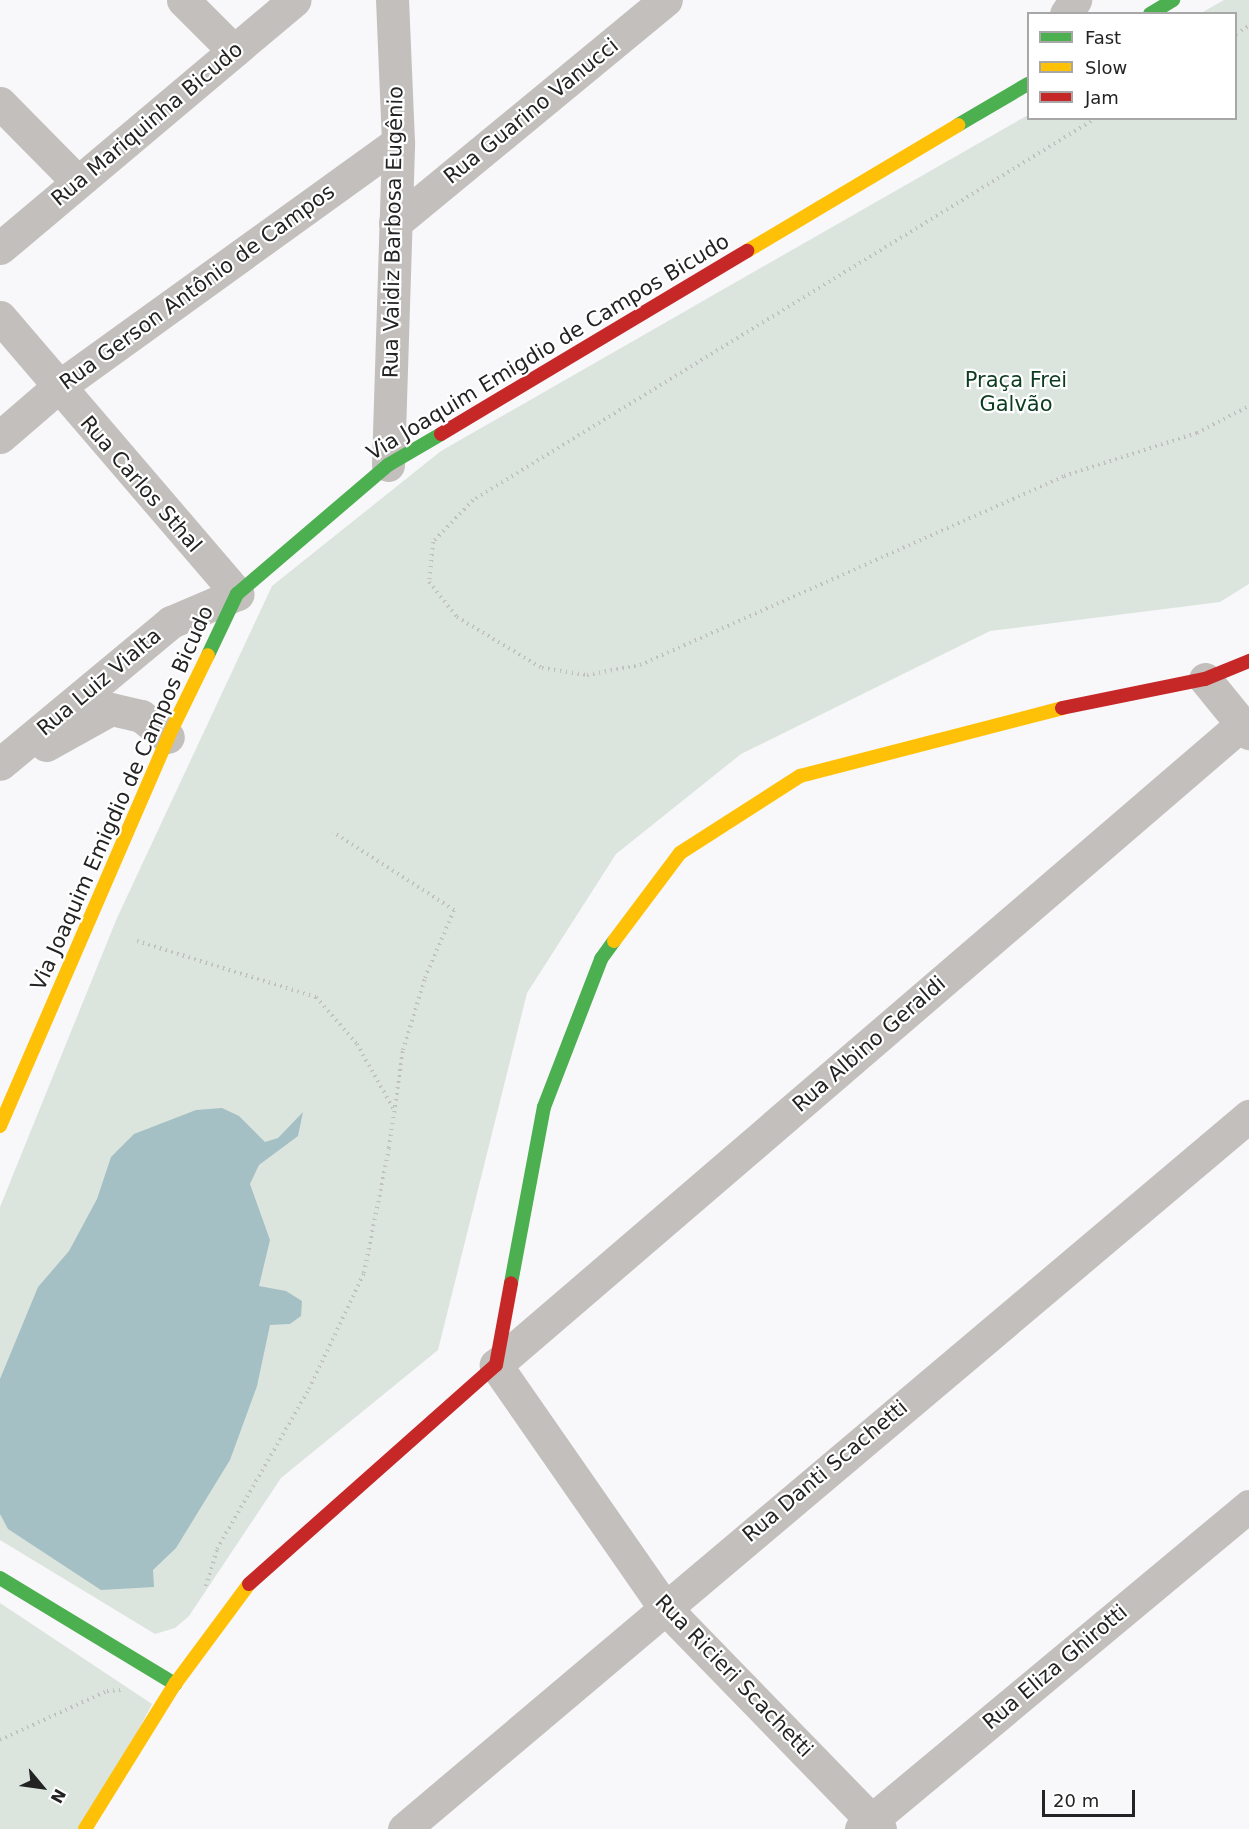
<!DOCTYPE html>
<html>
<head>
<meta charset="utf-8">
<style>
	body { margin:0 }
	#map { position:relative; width:1249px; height:1829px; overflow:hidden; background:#f8f7fa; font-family:"DejaVu Sans",sans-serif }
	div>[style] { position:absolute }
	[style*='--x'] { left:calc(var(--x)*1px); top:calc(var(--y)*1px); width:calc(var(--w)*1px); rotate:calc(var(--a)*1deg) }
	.green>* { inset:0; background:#dbe5de }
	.water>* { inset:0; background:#a5c0c4 }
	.path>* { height:4px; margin-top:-2px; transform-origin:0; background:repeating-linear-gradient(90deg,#c2c0be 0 1.5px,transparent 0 6px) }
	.street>* { height:33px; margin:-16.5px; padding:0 16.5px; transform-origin:16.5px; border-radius:16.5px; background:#c2bfbc }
	.fast>* { height:14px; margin:-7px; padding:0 7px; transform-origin:7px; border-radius:7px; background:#4caf50 }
	.slow>* { height:14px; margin:-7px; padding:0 7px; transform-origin:7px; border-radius:7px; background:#ffc107 }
	.jam>* { height:14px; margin:-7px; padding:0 7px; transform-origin:7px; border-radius:7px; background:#c62828 }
	span { translate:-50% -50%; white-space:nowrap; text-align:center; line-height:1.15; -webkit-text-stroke:4.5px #fff; paint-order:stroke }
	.street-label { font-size:21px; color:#232324 }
	.park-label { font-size:21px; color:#0c3c1f }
	.legend { position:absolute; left:1027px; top:12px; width:210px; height:108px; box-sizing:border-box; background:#fff; border:2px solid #a7a7a7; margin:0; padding:8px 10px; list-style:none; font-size:18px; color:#232324 }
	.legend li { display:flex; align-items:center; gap:12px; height:30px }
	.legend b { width:30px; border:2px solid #a7a7a7 }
	.north { position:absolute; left:12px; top:1757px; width:60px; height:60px; -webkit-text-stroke:4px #fff; paint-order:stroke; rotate:119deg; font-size:16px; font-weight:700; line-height:24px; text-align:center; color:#232324 }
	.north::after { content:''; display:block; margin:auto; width:21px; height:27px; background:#232324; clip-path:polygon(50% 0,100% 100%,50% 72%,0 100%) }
	.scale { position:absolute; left:1042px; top:1790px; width:93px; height:27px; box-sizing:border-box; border:3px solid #232324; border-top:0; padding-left:8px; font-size:18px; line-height:21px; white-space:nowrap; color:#232324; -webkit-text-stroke:4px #fff; paint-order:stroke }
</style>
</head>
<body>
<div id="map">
	<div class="green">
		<i style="clip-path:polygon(1224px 0,1249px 0,1249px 584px,1220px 602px,990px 631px,741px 754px,616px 854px,527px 993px,438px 1350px,281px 1478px,189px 1616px,175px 1628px,155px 1634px,0 1540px,0 1207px,117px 918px,272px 586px,441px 451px,1028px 115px,1028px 118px,1236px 118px,1236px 14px,1201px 13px)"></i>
		<i style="clip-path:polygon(0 1603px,152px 1704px,87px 1829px,0 1829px)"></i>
	</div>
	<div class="water">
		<i style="clip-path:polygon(222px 1108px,239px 1116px,265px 1142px,278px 1138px,303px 1112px,298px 1136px,259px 1165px,250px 1184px,270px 1240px,259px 1286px,286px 1291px,302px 1301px,301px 1316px,290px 1324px,270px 1325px,257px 1386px,230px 1460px,176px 1548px,153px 1570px,154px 1587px,101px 1590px,8px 1529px,0 1514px,0 1379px,38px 1287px,69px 1251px,97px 1199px,111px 1157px,134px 1134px,196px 1110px)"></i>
	</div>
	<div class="path">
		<i style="--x:1236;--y:34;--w:15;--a:-32"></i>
		<i style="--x:1096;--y:118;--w:731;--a:148.48"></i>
		<i style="--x:473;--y:500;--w:58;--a:133.6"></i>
		<i style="--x:433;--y:542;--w:40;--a:95.7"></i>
		<i style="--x:429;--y:582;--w:45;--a:51.3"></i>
		<i style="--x:457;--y:617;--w:99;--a:31"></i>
		<i style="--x:542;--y:668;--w:46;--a:8.8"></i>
		<i style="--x:587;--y:675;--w:54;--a:-10.7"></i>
		<i style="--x:640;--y:665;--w:464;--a:-24"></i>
		<i style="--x:1064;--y:476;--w:140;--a:-17.9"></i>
		<i style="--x:1197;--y:433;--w:59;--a:-27.4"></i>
		<i style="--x:137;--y:941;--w:188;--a:17.4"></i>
		<i style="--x:316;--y:997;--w:62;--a:48.9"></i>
		<i style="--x:357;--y:1044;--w:76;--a:60.7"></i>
		<i style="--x:206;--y:1586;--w:39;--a:-73"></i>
		<i style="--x:217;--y:1549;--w:185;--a:-60.1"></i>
		<i style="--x:309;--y:1389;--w:128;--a:-64.6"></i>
		<i style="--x:364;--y:1273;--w:127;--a:-78.7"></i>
		<i style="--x:389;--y:1148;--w:99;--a:-81.9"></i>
		<i style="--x:403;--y:1050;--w:75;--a:-73"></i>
		<i style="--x:425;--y:978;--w:74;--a:-66.9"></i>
		<i style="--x:454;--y:910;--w:144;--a:-147.2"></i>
		<i style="--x:0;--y:1740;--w:118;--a:-24.6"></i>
		<i style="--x:107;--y:1691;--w:14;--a:-4"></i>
	</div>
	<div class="street">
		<i style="--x:183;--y:0;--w:72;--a:45"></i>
		<i style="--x:1066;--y:14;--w:17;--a:-57"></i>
		<i style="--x:0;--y:103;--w:111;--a:45.4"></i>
		<i style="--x:395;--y:223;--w:351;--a:-39.5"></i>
		<i style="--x:0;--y:248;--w:385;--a:-40.1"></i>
		<i style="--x:0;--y:317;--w:365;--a:49.4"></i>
		<i style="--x:237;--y:594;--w:72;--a:157"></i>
		<i style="--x:171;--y:622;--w:222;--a:140.3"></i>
		<i style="--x:0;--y:437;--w:75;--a:-40.7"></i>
		<i style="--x:57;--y:388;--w:420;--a:-35.8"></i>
		<i style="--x:388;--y:465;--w:323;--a:-88.2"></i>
		<i style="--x:398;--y:142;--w:142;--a:-92.4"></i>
		<i style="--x:1205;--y:679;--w:70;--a:50.8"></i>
		<i style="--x:46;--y:745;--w:74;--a:-29"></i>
		<i style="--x:111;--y:709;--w:31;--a:13"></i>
		<i style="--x:141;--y:716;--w:34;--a:38"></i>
		<i style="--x:404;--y:1829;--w:1106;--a:-40.16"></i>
		<i style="--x:861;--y:1829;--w:505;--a:-39.78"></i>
		<i style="--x:880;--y:1829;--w:310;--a:-134.2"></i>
		<i style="--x:664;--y:1607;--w:295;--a:-124.8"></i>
		<i style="--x:496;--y:1365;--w:984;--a:-40.67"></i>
	</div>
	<div class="fast">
		<i style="--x:1150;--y:14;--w:27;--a:-31"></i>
		<i style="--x:958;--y:125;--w:81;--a:-30.4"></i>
		<i style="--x:208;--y:655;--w:68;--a:-64.6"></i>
		<i style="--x:237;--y:594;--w:199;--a:-40.5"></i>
		<i style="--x:388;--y:465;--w:61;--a:-30.3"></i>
		<i style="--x:511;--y:1283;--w:179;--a:-79.4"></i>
		<i style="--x:544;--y:1107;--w:159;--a:-68.9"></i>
		<i style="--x:601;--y:959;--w:22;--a:-54"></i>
		<i style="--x:0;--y:1578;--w:205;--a:31.2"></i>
	</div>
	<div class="slow">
		<i style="--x:747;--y:251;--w:246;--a:-30.8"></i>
		<i style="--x:614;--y:941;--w:110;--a:-53.1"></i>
		<i style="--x:680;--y:853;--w:143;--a:-32.7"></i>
		<i style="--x:800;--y:776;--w:271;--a:-14.5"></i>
		<i style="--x:0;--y:1126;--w:424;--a:-66.6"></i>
		<i style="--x:168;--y:737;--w:91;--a:-64"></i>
		<i style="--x:85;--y:1829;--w:171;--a:-58.2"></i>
		<i style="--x:175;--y:1684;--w:124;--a:-53.5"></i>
	</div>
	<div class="jam">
		<i style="--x:441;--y:434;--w:357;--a:-30.9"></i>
		<i style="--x:1062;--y:708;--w:146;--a:-11.5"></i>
		<i style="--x:1205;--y:679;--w:48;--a:-22.2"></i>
		<i style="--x:249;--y:1584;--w:330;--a:-41.6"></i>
		<i style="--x:496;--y:1365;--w:83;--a:-79.6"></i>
	</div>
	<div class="street-label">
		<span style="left:531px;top:111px;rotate:-39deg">Rua Guarino Vanucci</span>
		<span style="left:147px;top:124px;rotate:-40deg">Rua Mariquinha Bicudo</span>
		<span style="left:393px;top:232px;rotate:-89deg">Rua Vaidiz Barbosa Eugênio</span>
		<span style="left:197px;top:287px;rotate:-36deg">Rua Gerson Antônio de Campos</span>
		<span style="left:548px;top:347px;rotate:-31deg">Via Joaquim Emigdio de Campos Bicudo</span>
		<span style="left:141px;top:484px;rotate:49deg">Rua Carlos Sthal</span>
		<span style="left:99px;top:682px;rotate:-40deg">Rua Luiz Vialta</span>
		<span style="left:122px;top:798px;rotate:-66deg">Via Joaquim Emigdio de Campos Bicudo</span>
		<span style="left:869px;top:1044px;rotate:-41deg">Rua Albino Geraldi</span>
		<span style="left:825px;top:1471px;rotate:-40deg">Rua Danti Scachetti</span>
		<span style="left:1055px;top:1667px;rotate:-40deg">Rua Eliza Ghirotti</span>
		<span style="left:734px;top:1676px;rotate:46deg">Rua Ricieri Scachetti</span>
	</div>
	<div class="park-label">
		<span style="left:1016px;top:392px">Praça Frei<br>Galvão</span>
	</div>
	<ul class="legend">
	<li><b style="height:8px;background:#4caf50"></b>Fast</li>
	<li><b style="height:8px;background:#ffc107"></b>Slow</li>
	<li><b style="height:8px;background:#c62828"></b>Jam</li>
	</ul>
	<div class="north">N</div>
	<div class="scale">20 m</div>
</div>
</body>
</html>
